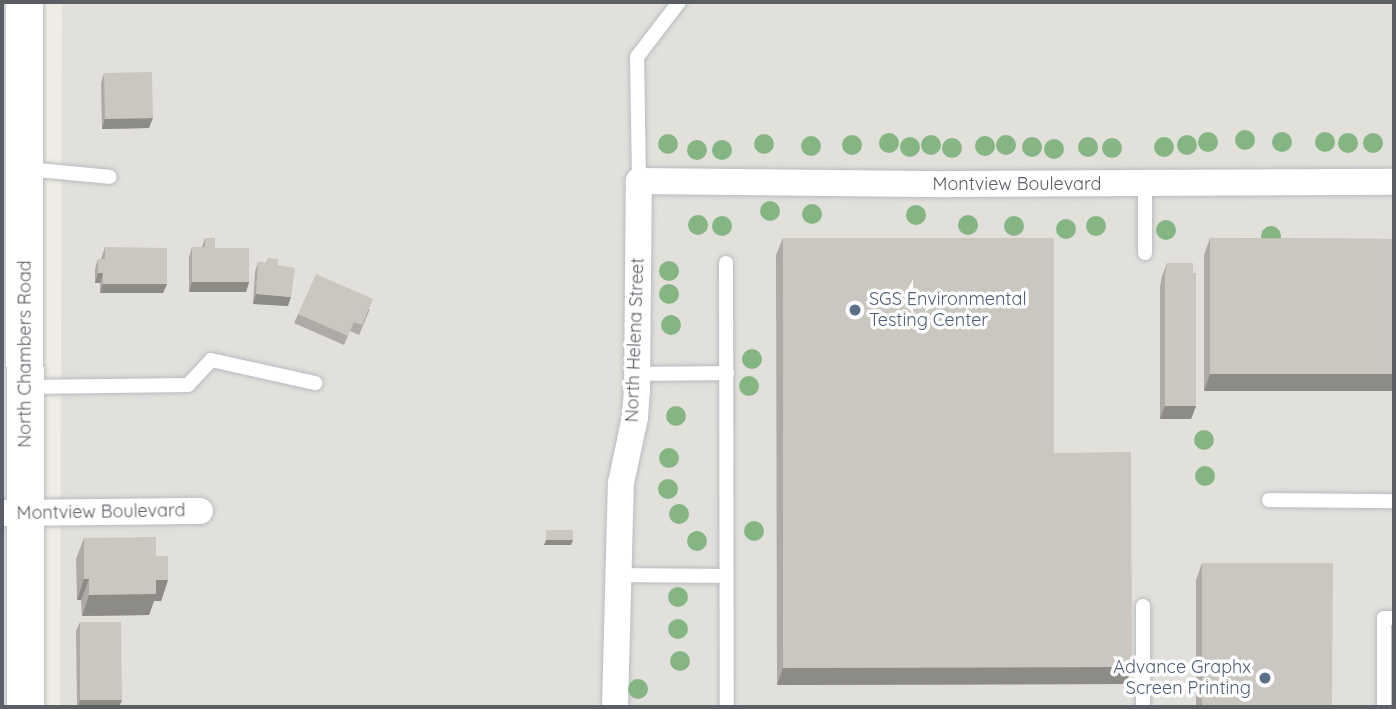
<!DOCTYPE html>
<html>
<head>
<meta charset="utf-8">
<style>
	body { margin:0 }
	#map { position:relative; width:1396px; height:709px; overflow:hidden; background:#efede3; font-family:Quicksand,sans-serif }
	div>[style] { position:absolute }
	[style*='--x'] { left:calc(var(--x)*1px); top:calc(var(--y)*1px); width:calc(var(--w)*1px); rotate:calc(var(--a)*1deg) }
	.industrial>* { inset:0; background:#e2e0db }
	.roads { filter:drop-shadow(0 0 2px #b8bbc0) drop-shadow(0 0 2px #b8bbc0) }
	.service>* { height:14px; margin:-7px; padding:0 7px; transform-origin:7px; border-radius:7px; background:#fff }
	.minor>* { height:26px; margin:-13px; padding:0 13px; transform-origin:13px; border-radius:13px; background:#fff }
	.secondary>* { height:37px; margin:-18.5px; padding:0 18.5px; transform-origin:18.5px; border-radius:18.5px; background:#fff }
	.trees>* { width:20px; height:20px; margin:-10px; border-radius:50%; background:#86b584 }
	.wall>* { inset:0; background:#aeaaa5 }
	.shaded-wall>* { inset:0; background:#8d8b86 }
	.building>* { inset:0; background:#cac6c0 }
	.dots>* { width:19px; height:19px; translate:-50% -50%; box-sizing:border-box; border:4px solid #fff; border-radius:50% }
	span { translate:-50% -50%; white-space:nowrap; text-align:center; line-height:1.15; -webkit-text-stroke:7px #fff; paint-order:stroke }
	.street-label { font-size:18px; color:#5b5f65 }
	.service-label { font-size:18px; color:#4e5e75 }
	.left { translate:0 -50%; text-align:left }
	.right { translate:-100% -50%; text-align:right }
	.frame { position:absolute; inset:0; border:4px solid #5b5f65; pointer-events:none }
</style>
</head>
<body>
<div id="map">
	<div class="industrial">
		<i style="clip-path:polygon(62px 2px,1394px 2px,1394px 707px,60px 707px)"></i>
	</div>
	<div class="roads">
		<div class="service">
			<i style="--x:26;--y:169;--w:84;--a:5.4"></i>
			<i style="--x:639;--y:181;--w:124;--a:-90.9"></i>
			<i style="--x:637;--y:57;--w:69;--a:-52.6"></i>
			<i style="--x:1145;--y:183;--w:70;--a:90"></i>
			<i style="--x:726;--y:263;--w:444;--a:89.9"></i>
			<i style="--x:637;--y:374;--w:90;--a:-0.6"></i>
			<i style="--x:27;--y:387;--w:161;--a:-0.7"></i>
			<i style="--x:188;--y:385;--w:34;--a:-47"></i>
			<i style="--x:211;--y:360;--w:107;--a:12.5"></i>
			<i style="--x:1269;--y:500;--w:125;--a:0.5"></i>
			<i style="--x:617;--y:575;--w:109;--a:0.5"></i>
			<i style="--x:1143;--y:606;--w:101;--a:90"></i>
			<i style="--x:1384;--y:707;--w:89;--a:-90"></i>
			<i style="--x:1384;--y:618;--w:10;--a:0"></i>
		</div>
		<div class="minor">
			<i style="--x:2;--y:513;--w:198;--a:-0.6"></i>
			<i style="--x:615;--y:707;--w:224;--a:-88.5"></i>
			<i style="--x:621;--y:483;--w:67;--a:-78"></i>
			<i style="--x:635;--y:417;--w:26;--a:-86"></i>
			<i style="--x:637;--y:391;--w:210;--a:-89.5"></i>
			<i style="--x:639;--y:181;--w:311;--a:0.6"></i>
			<i style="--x:950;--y:184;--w:444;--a:-0.3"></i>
		</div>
		<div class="secondary">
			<i style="--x:24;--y:2;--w:705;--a:89.92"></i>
		</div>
	</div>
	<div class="trees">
		<i style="left:1245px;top:140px"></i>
		<i style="left:1208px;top:142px"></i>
		<i style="left:1282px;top:142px"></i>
		<i style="left:1325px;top:142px"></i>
		<i style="left:889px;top:143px"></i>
		<i style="left:1348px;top:143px"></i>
		<i style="left:1373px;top:143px"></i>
		<i style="left:668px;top:144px"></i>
		<i style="left:764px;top:144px"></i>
		<i style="left:852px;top:145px"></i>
		<i style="left:931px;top:145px"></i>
		<i style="left:1006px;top:145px"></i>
		<i style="left:1187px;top:145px"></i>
		<i style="left:811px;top:146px"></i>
		<i style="left:985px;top:146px"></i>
		<i style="left:910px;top:147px"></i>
		<i style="left:1032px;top:147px"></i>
		<i style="left:1088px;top:147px"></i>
		<i style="left:1164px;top:147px"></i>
		<i style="left:952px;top:148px"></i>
		<i style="left:1112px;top:148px"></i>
		<i style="left:1054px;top:149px"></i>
		<i style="left:697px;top:150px"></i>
		<i style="left:722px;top:150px"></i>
		<i style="left:770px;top:211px"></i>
		<i style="left:812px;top:214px"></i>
		<i style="left:916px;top:215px"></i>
		<i style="left:698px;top:225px"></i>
		<i style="left:968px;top:225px"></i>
		<i style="left:722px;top:226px"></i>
		<i style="left:1014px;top:226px"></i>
		<i style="left:1096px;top:226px"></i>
		<i style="left:1066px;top:229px"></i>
		<i style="left:1166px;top:230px"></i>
		<i style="left:1271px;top:236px"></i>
		<i style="left:669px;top:271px"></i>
		<i style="left:669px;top:294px"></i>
		<i style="left:671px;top:325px"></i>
		<i style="left:752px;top:359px"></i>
		<i style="left:749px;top:386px"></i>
		<i style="left:676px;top:416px"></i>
		<i style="left:1204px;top:440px"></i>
		<i style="left:669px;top:458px"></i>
		<i style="left:1205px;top:476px"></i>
		<i style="left:668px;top:489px"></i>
		<i style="left:679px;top:514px"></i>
		<i style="left:754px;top:531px"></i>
		<i style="left:697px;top:541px"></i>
		<i style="left:678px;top:597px"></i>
		<i style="left:678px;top:629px"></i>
		<i style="left:680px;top:661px"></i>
		<i style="left:638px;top:689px"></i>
	</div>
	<div class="wall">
		<i style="clip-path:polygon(104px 73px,149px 128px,102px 129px,101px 83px)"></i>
		<i style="clip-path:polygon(205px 238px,249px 282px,246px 292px,189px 292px,189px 257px,192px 247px,202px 247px)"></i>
		<i style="clip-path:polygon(783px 238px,1054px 453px,1132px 667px,1126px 684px,777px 685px,776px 255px)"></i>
		<i style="clip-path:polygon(1210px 238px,1394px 239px,1204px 391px,1204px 255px)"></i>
		<i style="clip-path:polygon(105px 247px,167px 284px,163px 293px,100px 293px,100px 283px,95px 283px,95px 269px,98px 259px,101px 259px)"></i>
		<i style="clip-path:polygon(268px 258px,278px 265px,288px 306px,253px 304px,255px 272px,258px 262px,266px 263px)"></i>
		<i style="clip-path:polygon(1167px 263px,1196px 406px,1191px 419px,1160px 419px,1160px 287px,1162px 276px)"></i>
		<i style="clip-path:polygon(370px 309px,359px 335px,350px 331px,344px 345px,294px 323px,298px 314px)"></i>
		<i style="clip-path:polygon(84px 538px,156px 556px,168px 580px,161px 601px,154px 601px,149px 615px,82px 616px,81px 600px,77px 600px,76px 559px)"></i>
		<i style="clip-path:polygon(1202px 563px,1332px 707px,1196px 707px,1196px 580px)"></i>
		<i style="clip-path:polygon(80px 622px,119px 707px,77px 707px,76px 631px)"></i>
	</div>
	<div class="shaded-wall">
		<i style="clip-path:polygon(153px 118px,149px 128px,102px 129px,105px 119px)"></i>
		<i style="clip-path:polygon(98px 273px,103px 273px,100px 283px,95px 283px)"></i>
		<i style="clip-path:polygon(192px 282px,249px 282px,246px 292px,189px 292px)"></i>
		<i style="clip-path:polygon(103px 284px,167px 284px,163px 293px,100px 293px)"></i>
		<i style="clip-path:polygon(256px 294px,291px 297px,288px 306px,253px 304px)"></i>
		<i style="clip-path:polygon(1210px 374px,1394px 374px,1394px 391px,1204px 391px)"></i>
		<i style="clip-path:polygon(1165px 406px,1196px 406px,1191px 419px,1160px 419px)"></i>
		<i style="clip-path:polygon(546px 540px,573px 540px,571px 545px,544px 545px)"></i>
		<i style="clip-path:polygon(84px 579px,89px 579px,81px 600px,77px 600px)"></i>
		<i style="clip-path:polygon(156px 580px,168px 580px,161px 601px,154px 601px,149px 615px,82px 616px,89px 595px)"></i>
		<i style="clip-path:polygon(1132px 667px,1126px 684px,777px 685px,783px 668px)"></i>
		<i style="clip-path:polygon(80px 700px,122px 700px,119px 707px,78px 707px)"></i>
	</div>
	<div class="building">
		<i style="clip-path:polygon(152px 72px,153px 118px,105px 119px,104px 73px)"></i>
		<i style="clip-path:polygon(205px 238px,215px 238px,215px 248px,249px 248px,249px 282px,192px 282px,192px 247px,205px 247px)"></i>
		<i style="clip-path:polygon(783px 238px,1054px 238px,1054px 453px,1131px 452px,1132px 667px,783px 668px)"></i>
		<i style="clip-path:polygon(1210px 238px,1394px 239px,1394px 374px,1210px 374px)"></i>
		<i style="clip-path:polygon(105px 247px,167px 248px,167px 284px,103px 284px,103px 273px,98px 273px,98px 259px,105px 259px)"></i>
		<i style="clip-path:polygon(268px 258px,278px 259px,278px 265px,295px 268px,291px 297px,256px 294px,258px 262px,267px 263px)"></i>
		<i style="clip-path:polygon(1167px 263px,1193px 263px,1193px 273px,1196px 273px,1196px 406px,1165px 406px,1165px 273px)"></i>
		<i style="clip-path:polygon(316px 274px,373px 299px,362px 325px,354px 322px,348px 336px,298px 314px)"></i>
		<i style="clip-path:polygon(546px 530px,573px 530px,573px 540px,546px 540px)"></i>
		<i style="clip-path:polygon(156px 537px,156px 556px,168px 556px,168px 580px,156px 580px,156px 594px,89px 595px,89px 579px,84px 579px,84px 538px)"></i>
		<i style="clip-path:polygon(1202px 563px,1333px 563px,1332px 707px,1202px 707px)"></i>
		<i style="clip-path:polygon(80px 622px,121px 622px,122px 700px,80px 700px)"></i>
	</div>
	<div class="dots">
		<i style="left:855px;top:310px;background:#5c6f8a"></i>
		<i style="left:1265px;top:678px;background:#5c6f8a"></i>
	</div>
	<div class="street-label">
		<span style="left:1017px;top:184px">Montview Boulevard</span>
		<span style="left:635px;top:340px;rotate:-88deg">North Helena Street</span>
		<span style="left:25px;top:354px;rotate:-90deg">North Chambers Road</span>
		<span style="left:101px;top:512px;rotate:-1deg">Montview Boulevard</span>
	</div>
	<div class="service-label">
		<span class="left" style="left:869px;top:310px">SGS Environmental<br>Testing Center</span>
		<span class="right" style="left:1251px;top:678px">Advance Graphx<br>Screen Printing</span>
	</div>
	<div class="frame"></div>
</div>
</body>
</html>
